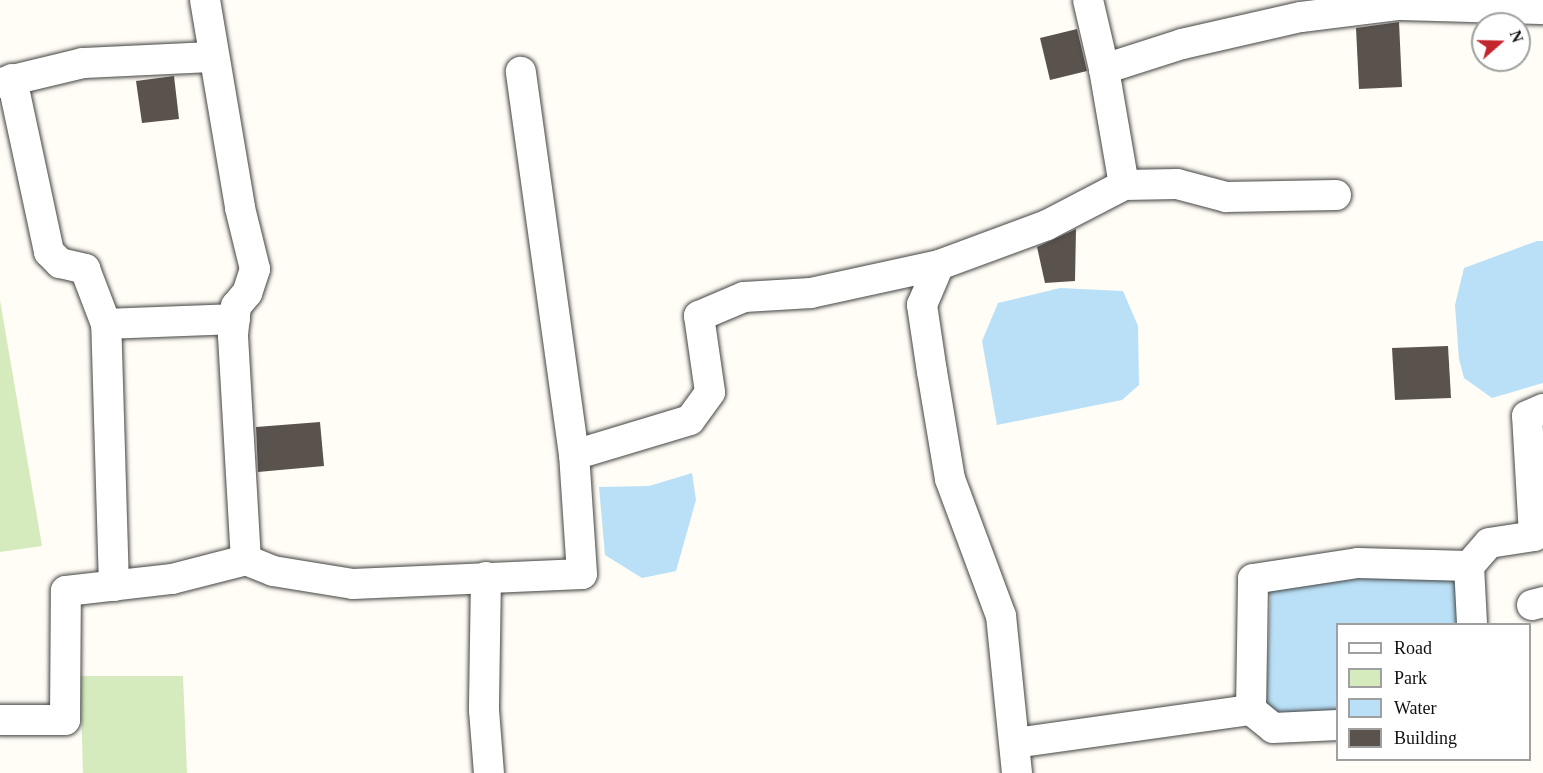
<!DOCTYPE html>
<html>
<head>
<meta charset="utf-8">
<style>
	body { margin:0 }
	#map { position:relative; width:1543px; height:773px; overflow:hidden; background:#fffdf5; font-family:"Times New Roman",serif }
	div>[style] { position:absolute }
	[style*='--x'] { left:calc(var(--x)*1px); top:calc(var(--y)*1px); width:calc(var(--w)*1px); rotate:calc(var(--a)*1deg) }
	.green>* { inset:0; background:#d5ebbd }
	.water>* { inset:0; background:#b9e0f7 }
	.building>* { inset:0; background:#5a524d }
	.roads { filter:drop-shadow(0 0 2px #444) drop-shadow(0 0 2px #444) }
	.minor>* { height:30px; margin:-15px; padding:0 15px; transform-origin:15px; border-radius:15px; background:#fff }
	span { translate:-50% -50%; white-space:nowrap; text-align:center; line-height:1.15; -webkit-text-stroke:6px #fff; paint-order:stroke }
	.legend { position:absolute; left:1336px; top:623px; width:195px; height:138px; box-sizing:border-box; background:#fff; border:2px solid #a0a0a0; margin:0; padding:8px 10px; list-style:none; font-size:18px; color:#111 }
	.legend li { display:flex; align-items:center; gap:12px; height:30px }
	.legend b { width:30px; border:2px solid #a0a0a0 }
	.north { position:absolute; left:1471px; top:12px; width:60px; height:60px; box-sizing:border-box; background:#fff; border:2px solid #a0a0a0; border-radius:50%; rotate:70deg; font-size:16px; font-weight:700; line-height:24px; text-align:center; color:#111 }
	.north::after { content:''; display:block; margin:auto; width:21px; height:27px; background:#c4262e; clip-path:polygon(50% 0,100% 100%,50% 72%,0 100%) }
</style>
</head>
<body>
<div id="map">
	<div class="green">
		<i style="clip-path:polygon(0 300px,42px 546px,0 552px)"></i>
		<i style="clip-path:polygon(80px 676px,183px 676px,187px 773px,83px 773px)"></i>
	</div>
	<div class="water">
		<i style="clip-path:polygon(1537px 241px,1543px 241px,1543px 383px,1492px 398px,1464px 378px,1459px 359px,1455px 305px,1464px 268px)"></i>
		<i style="clip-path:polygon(1060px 288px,1123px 291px,1138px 326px,1139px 385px,1122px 400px,997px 425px,982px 341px,998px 303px)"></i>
		<i style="clip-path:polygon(692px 473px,696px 500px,676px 571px,642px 578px,605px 555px,599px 487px,649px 486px)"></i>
		<i style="clip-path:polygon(1456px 571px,1463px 624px,1338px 624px,1337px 715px,1295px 719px,1266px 709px,1271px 583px)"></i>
	</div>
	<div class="building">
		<i style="clip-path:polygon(1399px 22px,1402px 87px,1359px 89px,1356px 28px)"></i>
		<i style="clip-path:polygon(1077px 29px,1087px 71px,1050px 80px,1040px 38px)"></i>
		<i style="clip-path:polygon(174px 76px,179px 119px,142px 123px,136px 81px)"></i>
		<i style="clip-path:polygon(1076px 229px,1075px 281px,1045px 283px,1037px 247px)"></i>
		<i style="clip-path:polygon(1448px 346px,1451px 398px,1395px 400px,1392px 348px)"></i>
		<i style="clip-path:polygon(320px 422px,324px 466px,258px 472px,256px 427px)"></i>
	</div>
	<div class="roads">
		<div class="minor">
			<i style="--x:205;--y:0;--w:211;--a:80.4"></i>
			<i style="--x:240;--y:208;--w:63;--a:76.2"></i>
			<i style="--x:255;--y:269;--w:25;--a:108"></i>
			<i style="--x:247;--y:293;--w:17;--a:130"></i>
			<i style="--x:236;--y:306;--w:30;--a:96"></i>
			<i style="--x:233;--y:336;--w:224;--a:86.7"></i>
			<i style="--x:246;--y:560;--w:29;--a:22"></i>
			<i style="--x:273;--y:571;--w:81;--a:9.2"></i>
			<i style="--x:353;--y:584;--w:229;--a:-2.5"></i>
			<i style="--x:582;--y:574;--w:119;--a:-93.8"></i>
			<i style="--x:574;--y:455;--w:387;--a:-97.9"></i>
			<i style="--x:1088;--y:0;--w:71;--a:76.9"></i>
			<i style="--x:1399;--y:5;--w:144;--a:1.6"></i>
			<i style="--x:12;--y:79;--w:177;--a:77.9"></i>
			<i style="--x:49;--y:252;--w:16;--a:45"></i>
			<i style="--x:60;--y:263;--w:26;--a:13"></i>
			<i style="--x:85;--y:269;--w:59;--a:69.1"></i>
			<i style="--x:0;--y:83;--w:85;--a:-13.5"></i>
			<i style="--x:83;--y:63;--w:129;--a:-2.7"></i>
			<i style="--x:1124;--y:185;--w:53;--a:-1.1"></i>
			<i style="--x:1177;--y:184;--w:51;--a:14.9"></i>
			<i style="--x:1226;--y:197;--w:110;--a:-1"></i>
			<i style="--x:574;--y:455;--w:121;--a:-16.8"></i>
			<i style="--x:690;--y:420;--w:34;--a:-54"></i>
			<i style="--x:710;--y:392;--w:77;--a:-98.2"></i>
			<i style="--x:699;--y:316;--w:49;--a:-22.9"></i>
			<i style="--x:744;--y:297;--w:67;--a:-3.4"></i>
			<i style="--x:811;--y:293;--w:131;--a:-12.3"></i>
			<i style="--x:1469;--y:566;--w:30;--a:-49"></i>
			<i style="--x:1489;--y:543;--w:46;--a:-8.8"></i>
			<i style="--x:1534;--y:536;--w:120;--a:-93.3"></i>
			<i style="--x:1527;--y:416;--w:17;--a:-24"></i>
			<i style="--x:486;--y:577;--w:133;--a:90.9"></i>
			<i style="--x:484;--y:710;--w:63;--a:85.5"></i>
			<i style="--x:114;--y:586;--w:262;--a:-91.7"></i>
			<i style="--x:106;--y:324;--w:129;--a:-2.2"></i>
			<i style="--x:1532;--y:605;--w:11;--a:-15"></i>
			<i style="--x:1251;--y:710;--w:131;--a:-89.1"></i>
			<i style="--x:1253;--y:579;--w:106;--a:-8.7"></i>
			<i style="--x:1358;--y:563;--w:111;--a:1.5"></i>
			<i style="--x:1469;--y:566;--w:58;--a:87"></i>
			<i style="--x:0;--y:720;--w:65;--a:0"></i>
			<i style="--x:65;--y:720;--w:129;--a:-89.6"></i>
			<i style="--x:66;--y:591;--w:107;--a:-6.5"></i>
			<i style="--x:172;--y:579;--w:76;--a:-14.4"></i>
			<i style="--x:1015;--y:743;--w:238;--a:-8"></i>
			<i style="--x:1251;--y:710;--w:28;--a:39"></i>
			<i style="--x:1273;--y:728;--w:65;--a:-2.6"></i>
			<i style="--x:1017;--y:773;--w:158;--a:-95.8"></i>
			<i style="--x:1001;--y:616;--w:146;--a:-110.4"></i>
			<i style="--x:950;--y:479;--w:109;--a:-99.5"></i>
			<i style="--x:932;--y:372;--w:68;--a:-98.5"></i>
			<i style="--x:922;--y:305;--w:43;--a:-67"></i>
			<i style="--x:939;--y:265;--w:115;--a:-20.3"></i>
			<i style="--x:1047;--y:225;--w:87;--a:-27.5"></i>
			<i style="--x:1124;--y:185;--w:118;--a:-99.8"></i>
			<i style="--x:1104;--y:69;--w:82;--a:-17.8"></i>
			<i style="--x:1182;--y:44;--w:122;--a:-12.8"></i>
			<i style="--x:1301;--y:17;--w:99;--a:-7"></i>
			<i style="--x:1399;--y:5;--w:5;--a:-101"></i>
		</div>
	</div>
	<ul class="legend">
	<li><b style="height:8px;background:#fff"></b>Road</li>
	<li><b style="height:16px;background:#d5ebbd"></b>Park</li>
	<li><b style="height:16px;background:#b9e0f7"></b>Water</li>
	<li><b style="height:16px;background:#5a524d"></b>Building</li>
	</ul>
	<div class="north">N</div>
</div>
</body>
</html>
